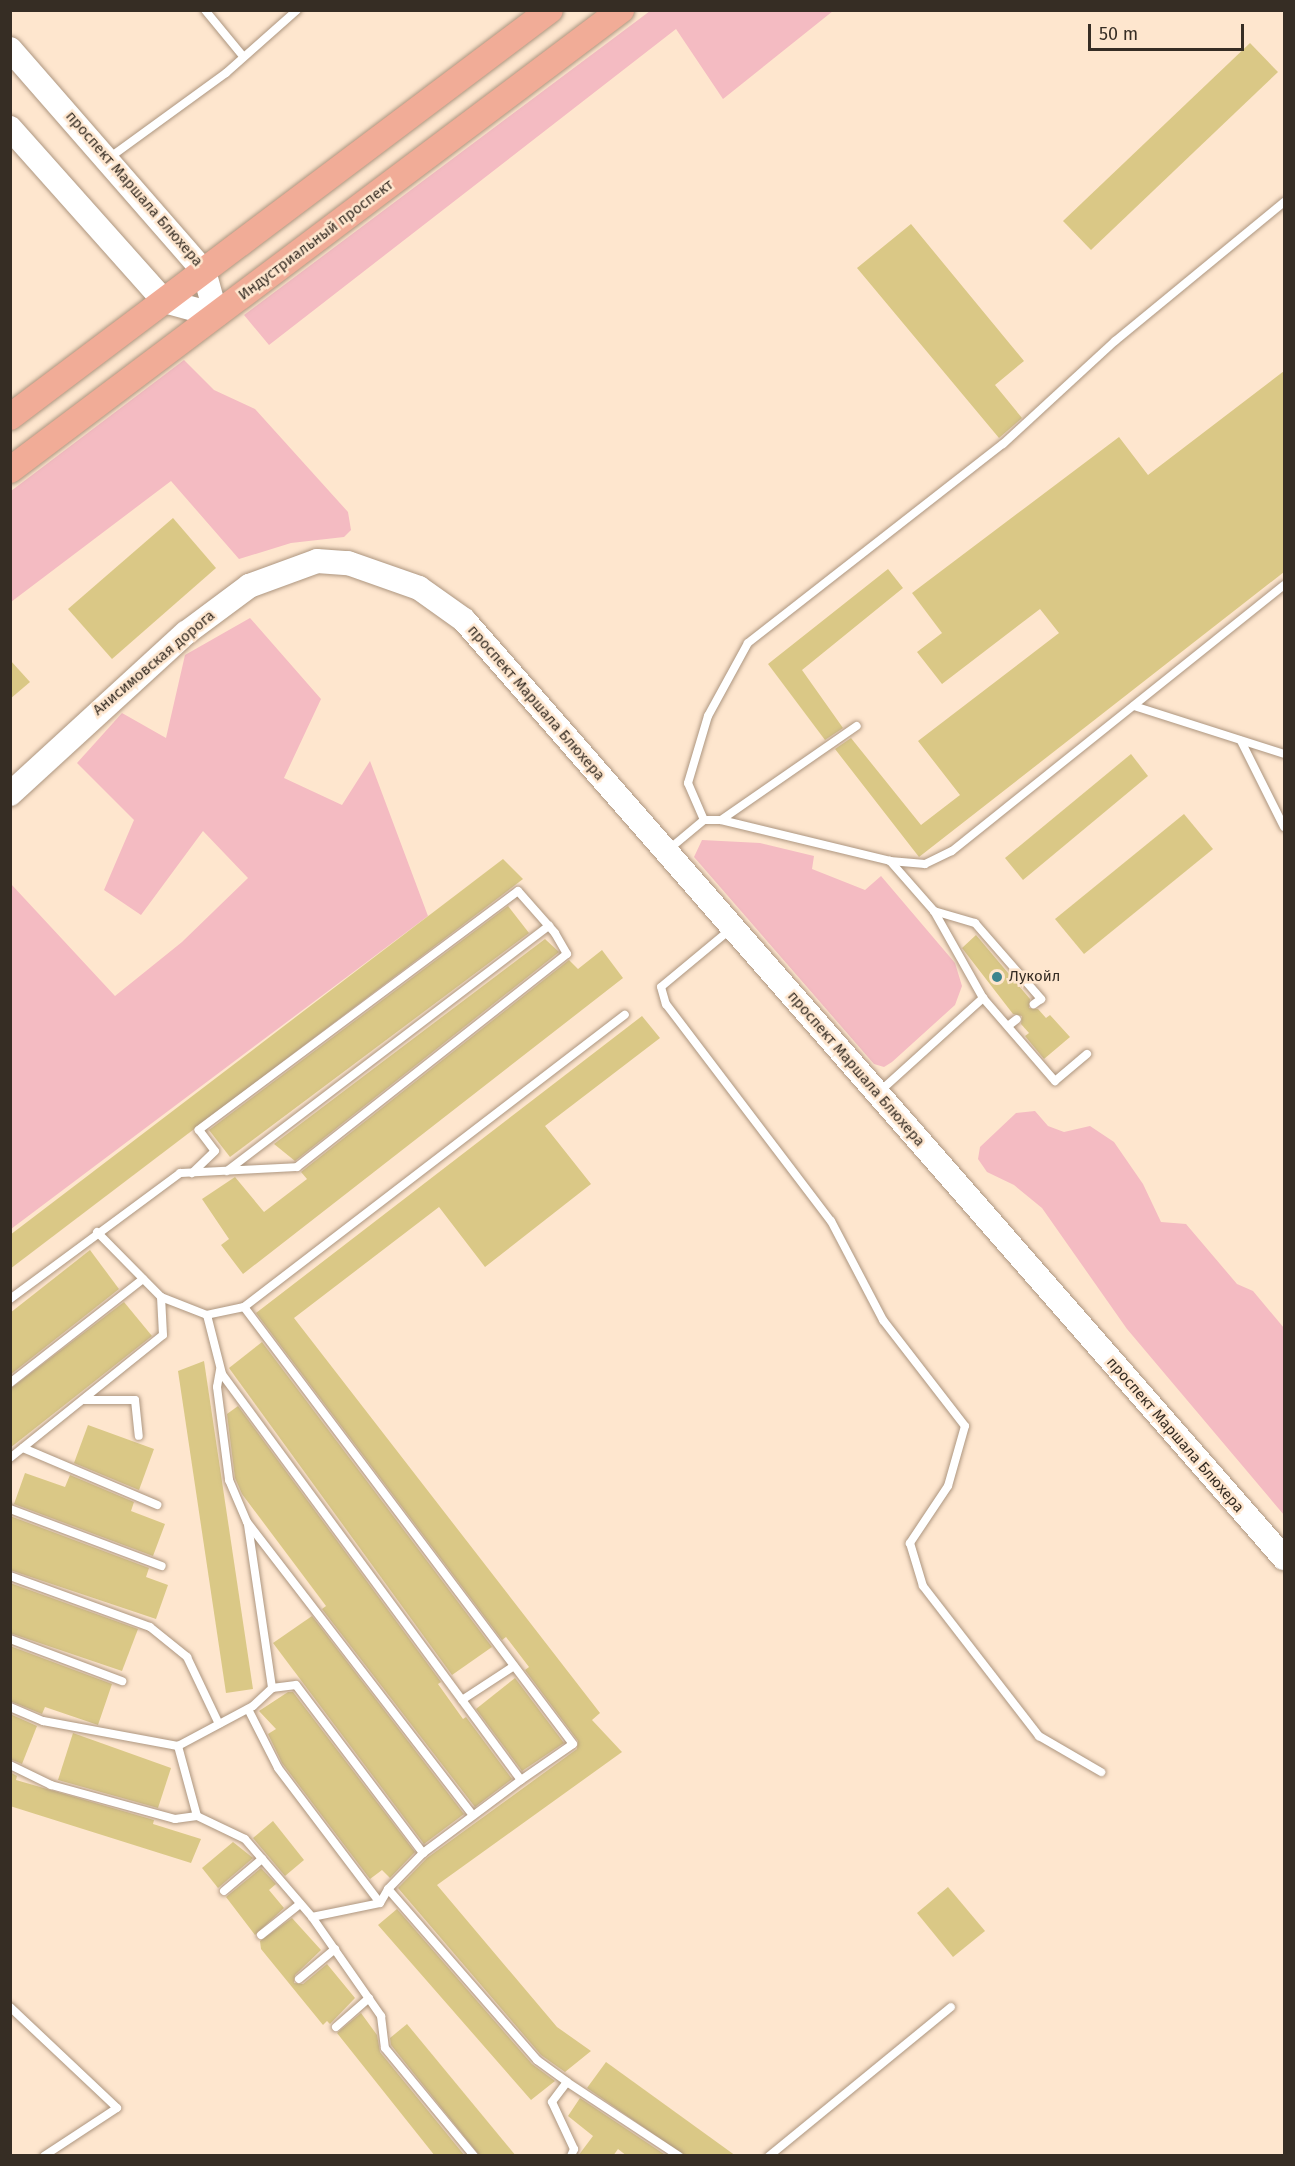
<!DOCTYPE html>
<html>
<head>
<meta charset="utf-8">
<style>
	body { margin:0 }
	#map { position:relative; width:1295px; height:2166px; overflow:hidden; background:#fee6ce; font-family:"Fira Sans",sans-serif }
	div>[style] { position:absolute }
	[style*='--x'] { left:calc(var(--x)*1px); top:calc(var(--y)*1px); width:calc(var(--w)*1px); rotate:calc(var(--a)*1deg) }
	.green>* { inset:0; background:#f4bbc2 }
	.building>* { inset:0; background:#dac886 }
	.roads { filter:drop-shadow(0 0 2px #ad9680) drop-shadow(0 0 2px #ad9680) }
	.lane>* { height:8px; margin:-4px; padding:0 4px; transform-origin:4px; border-radius:4px; background:#fff }
	.secondary>* { height:24px; margin:-12px; padding:0 12px; transform-origin:12px; border-radius:12px; background:#fff }
	.primary>* { height:26px; margin:-13px; padding:0 13px; transform-origin:13px; border-radius:13px; background:#f1ac97 }
	.dots>* { width:16px; height:16px; translate:-50% -50%; box-sizing:border-box; border:3px solid #fee6ce; border-radius:50% }
	span { translate:-50% -50%; white-space:nowrap; text-align:center; line-height:1.15; -webkit-text-stroke:5px #fee6ce; paint-order:stroke }
	.street-label { font-size:15px; color:#362d24 }
	.poi-label { font-size:15px; color:#362d24 }
	.left { translate:0 -50%; text-align:left }
	.frame { position:absolute; inset:0; border:12px solid #362d24; pointer-events:none }
	.scale { position:absolute; left:1088px; top:24px; width:156px; height:27px; box-sizing:border-box; border:3px solid #362d24; border-top:0; padding-left:8px; font-size:18px; line-height:21px; white-space:nowrap; color:#362d24; -webkit-text-stroke:4px #fee6ce; paint-order:stroke }
</style>
</head>
<body>
<div id="map">
	<div class="green">
		<i style="clip-path:polygon(650px 11px,833px 11px,723px 99px,676px 29px,269px 345px,244px 315px)"></i>
		<i style="clip-path:polygon(184px 360px,214px 390px,255px 409px,348px 512px,351px 530px,344px 537px,291px 543px,239px 559px,171px 481px,11px 602px,11px 491px)"></i>
		<i style="clip-path:polygon(250px 618px,321px 699px,284px 778px,342px 805px,370px 761px,428px 916px,11px 1229px,11px 884px,115px 996px,182px 942px,248px 878px,203px 831px,141px 915px,104px 890px,134px 820px,77px 763px,122px 713px,166px 738px,185px 655px)"></i>
		<i style="clip-path:polygon(702px 840px,760px 843px,814px 856px,812px 869px,865px 890px,881px 876px,955px 963px,962px 986px,955px 1005px,892px 1062px,884px 1067px,874px 1064px,694px 857px)"></i>
		<i style="clip-path:polygon(1035px 1111px,1048px 1126px,1064px 1132px,1090px 1126px,1114px 1142px,1143px 1184px,1161px 1222px,1186px 1224px,1237px 1284px,1253px 1291px,1284px 1328px,1284px 1515px,1127px 1329px,1042px 1208px,1014px 1185px,987px 1172px,978px 1159px,980px 1147px,1016px 1113px)"></i>
	</div>
	<div class="building">
		<i style="clip-path:polygon(1250px 43px,1278px 72px,1091px 250px,1063px 221px)"></i>
		<i style="clip-path:polygon(911px 224px,1024px 361px,995px 385px,1022px 418px,999px 438px,857px 268px)"></i>
		<i style="clip-path:polygon(1284px 371px,1284px 572px,919px 857px,835px 749px,851px 738px,921px 825px,960px 795px,918px 741px,1059px 633px,1040px 609px,942px 684px,917px 652px,942px 633px,912px 593px,1119px 437px,1148px 475px)"></i>
		<i style="clip-path:polygon(173px 518px,216px 568px,112px 659px,68px 609px)"></i>
		<i style="clip-path:polygon(888px 569px,903px 588px,802px 670px,843px 728px,825px 740px,768px 664px)"></i>
		<i style="clip-path:polygon(10px 660px,30px 682px,10px 699px)"></i>
		<i style="clip-path:polygon(1131px 754px,1148px 776px,1023px 880px,1005px 858px)"></i>
		<i style="clip-path:polygon(1184px 814px,1213px 849px,1084px 954px,1055px 919px)"></i>
		<i style="clip-path:polygon(503px 859px,523px 879px,10px 1269px,10px 1235px)"></i>
		<i style="clip-path:polygon(508px 906px,529px 933px,230px 1157px,209px 1130px)"></i>
		<i style="clip-path:polygon(976px 935px,1030px 999px,1029px 1008px,1038px 1009px,1046px 1018px,1050px 1015px,1070px 1037px,1044px 1059px,1025px 1036px,1029px 1033px,1021px 1024px,1022px 1016px,1013px 1014px,962px 948px)"></i>
		<i style="clip-path:polygon(545px 939px,559px 952px,295px 1161px,274px 1144px)"></i>
		<i style="clip-path:polygon(602px 950px,623px 978px,243px 1274px,221px 1245px,229px 1239px,202px 1199px,235px 1177px,264px 1212px,307px 1179px,301px 1172px,569px 960px,578px 969px)"></i>
		<i style="clip-path:polygon(642px 1016px,660px 1038px,545px 1126px,591px 1184px,485px 1267px,439px 1207px,294px 1318px,600px 1713px,592px 1720px,622px 1752px,437px 1885px,557px 2027px,591px 2051px,565px 2072px,541px 2055px,398px 1888px,427px 1858px,577px 1749px,578px 1741px,525px 1670px,529px 1667px,506px 1637px,502px 1640px,256px 1313px)"></i>
		<i style="clip-path:polygon(90px 1250px,119px 1289px,10px 1375px,10px 1313px)"></i>
		<i style="clip-path:polygon(124px 1302px,152px 1336px,10px 1448px,10px 1389px)"></i>
		<i style="clip-path:polygon(262px 1342px,492px 1647px,452px 1675px,229px 1368px)"></i>
		<i style="clip-path:polygon(204px 1361px,253px 1689px,226px 1693px,178px 1371px)"></i>
		<i style="clip-path:polygon(238px 1406px,441px 1682px,438px 1684px,463px 1719px,466px 1717px,512px 1779px,475px 1807px,322px 1609px,326px 1606px,242px 1494px,235px 1478px,227px 1414px)"></i>
		<i style="clip-path:polygon(88px 1425px,154px 1449px,139px 1490px,74px 1463px)"></i>
		<i style="clip-path:polygon(25px 1473px,65px 1487px,70px 1475px,134px 1502px,131px 1511px,165px 1524px,153px 1556px,14px 1504px)"></i>
		<i style="clip-path:polygon(10px 1516px,149px 1568px,146px 1577px,168px 1585px,156px 1619px,10px 1570px)"></i>
		<i style="clip-path:polygon(10px 1583px,138px 1629px,122px 1671px,10px 1633px)"></i>
		<i style="clip-path:polygon(312px 1616px,464px 1814px,424px 1844px,273px 1643px)"></i>
		<i style="clip-path:polygon(10px 1646px,112px 1684px,98px 1725px,45px 1707px,42px 1714px,10px 1701px)"></i>
		<i style="clip-path:polygon(515px 1678px,564px 1743px,522px 1771px,476px 1709px)"></i>
		<i style="clip-path:polygon(288px 1692px,293px 1692px,415px 1852px,390px 1878px,382px 1870px,370px 1879px,282px 1763px,268px 1734px,276px 1729px,259px 1711px)"></i>
		<i style="clip-path:polygon(10px 1714px,37px 1726px,22px 1764px,10px 1759px)"></i>
		<i style="clip-path:polygon(73px 1733px,171px 1768px,158px 1808px,58px 1780px)"></i>
		<i style="clip-path:polygon(10px 1772px,17px 1776px,16px 1780px,154px 1820px,153px 1824px,201px 1839px,191px 1863px,10px 1806px)"></i>
		<i style="clip-path:polygon(273px 1821px,304px 1860px,285px 1876px,253px 1838px)"></i>
		<i style="clip-path:polygon(233px 1842px,253px 1858px,218px 1888px,202px 1868px)"></i>
		<i style="clip-path:polygon(261px 1868px,276px 1884px,269px 1890px,284px 1908px,255px 1935px,226px 1897px)"></i>
		<i style="clip-path:polygon(948px 1887px,985px 1931px,953px 1957px,917px 1913px)"></i>
		<i style="clip-path:polygon(397px 1909px,532px 2064px,555px 2081px,531px 2100px,378px 1925px)"></i>
		<i style="clip-path:polygon(292px 1918px,321px 1950px,295px 1975px,294px 1983px,303px 1984px,327px 1964px,355px 1998px,330px 2024px,327px 2021px,323px 2025px,261px 1949px,260px 1941px)"></i>
		<i style="clip-path:polygon(361px 2013px,377px 2035px,380px 2052px,465px 2156px,435px 2156px,337px 2033px)"></i>
		<i style="clip-path:polygon(407px 2024px,516px 2156px,480px 2156px,391px 2045px,390px 2038px)"></i>
		<i style="clip-path:polygon(606px 2062px,736px 2156px,685px 2156px,587px 2088px)"></i>
		<i style="clip-path:polygon(580px 2098px,667px 2156px,627px 2156px,618px 2149px,613px 2156px,578px 2156px,593px 2136px,568px 2116px)"></i>
	</div>
	<div class="roads">
		<div class="lane">
			<i style="--x:205;--y:10;--w:58;--a:50.6"></i>
			<i style="--x:109;--y:158;--w:145;--a:-36"></i>
			<i style="--x:226;--y:73;--w:95;--a:-41.6"></i>
			<i style="--x:1134;--y:706;--w:157;--a:17.7"></i>
			<i style="--x:1241;--y:741;--w:96;--a:63.4"></i>
			<i style="--x:704;--y:820;--w:40;--a:-113.4"></i>
			<i style="--x:688;--y:783;--w:70;--a:-73.4"></i>
			<i style="--x:708;--y:716;--w:83;--a:-61.3"></i>
			<i style="--x:748;--y:643;--w:323;--a:-38"></i>
			<i style="--x:1003;--y:444;--w:152;--a:-42.6"></i>
			<i style="--x:1115;--y:341;--w:219;--a:-39.4"></i>
			<i style="--x:721;--y:820;--w:165;--a:-34.7"></i>
			<i style="--x:668;--y:850;--w:47;--a:-39.8"></i>
			<i style="--x:704;--y:820;--w:17;--a:0"></i>
			<i style="--x:721;--y:820;--w:174;--a:13.6"></i>
			<i style="--x:890;--y:861;--w:35;--a:5"></i>
			<i style="--x:925;--y:864;--w:30;--a:-26"></i>
			<i style="--x:952;--y:851;--w:425;--a:-38.7"></i>
			<i style="--x:934;--y:911;--w:43;--a:16.3"></i>
			<i style="--x:975;--y:923;--w:101;--a:49"></i>
			<i style="--x:1041;--y:999;--w:9;--a:144"></i>
			<i style="--x:732;--y:928;--w:92;--a:140.3"></i>
			<i style="--x:661;--y:987;--w:18;--a:74"></i>
			<i style="--x:666;--y:1004;--w:273;--a:52.8"></i>
			<i style="--x:831;--y:1221;--w:112;--a:62.3"></i>
			<i style="--x:883;--y:1320;--w:134;--a:52.3"></i>
			<i style="--x:965;--y:1426;--w:62;--a:105.8"></i>
			<i style="--x:948;--y:1486;--w:69;--a:123.7"></i>
			<i style="--x:910;--y:1543;--w:45;--a:73.2"></i>
			<i style="--x:923;--y:1586;--w:190;--a:52.3"></i>
			<i style="--x:1039;--y:1736;--w:72;--a:30.1"></i>
			<i style="--x:983;--y:998;--w:110;--a:49.1"></i>
			<i style="--x:1055;--y:1081;--w:42;--a:-40.2"></i>
			<i style="--x:1008;--y:1026;--w:11;--a:-38"></i>
			<i style="--x:878;--y:1093;--w:142;--a:-42.1"></i>
			<i style="--x:983;--y:998;--w:100;--a:-119.4"></i>
			<i style="--x:934;--y:911;--w:67;--a:-131.3"></i>
			<i style="--x:227;--y:1171;--w:405;--a:-37.3"></i>
			<i style="--x:97;--y:1232;--w:91;--a:45.4"></i>
			<i style="--x:161;--y:1297;--w:49;--a:21.4"></i>
			<i style="--x:207;--y:1315;--w:61;--a:75.7"></i>
			<i style="--x:222;--y:1374;--w:504;--a:53.63"></i>
			<i style="--x:521;--y:1780;--w:63;--a:-34.7"></i>
			<i style="--x:573;--y:1744;--w:547;--a:-126.97"></i>
			<i style="--x:244;--y:1307;--w:38;--a:168"></i>
			<i style="--x:10;--y:1299;--w:212;--a:-36.5"></i>
			<i style="--x:180;--y:1173;--w:117;--a:-2.9"></i>
			<i style="--x:297;--y:1167;--w:344;--a:-38.3"></i>
			<i style="--x:567;--y:954;--w:24;--a:-120"></i>
			<i style="--x:555;--y:933;--w:56;--a:-131.4"></i>
			<i style="--x:518;--y:891;--w:399;--a:143.2"></i>
			<i style="--x:199;--y:1130;--w:26;--a:53"></i>
			<i style="--x:215;--y:1151;--w:32;--a:136"></i>
			<i style="--x:244;--y:1307;--w:480;--a:-37.5"></i>
			<i style="--x:220;--y:1370;--w:17;--a:100"></i>
			<i style="--x:217;--y:1387;--w:94;--a:82.6"></i>
			<i style="--x:229;--y:1480;--w:46;--a:66.8"></i>
			<i style="--x:247;--y:1522;--w:370;--a:52.4"></i>
			<i style="--x:10;--y:1383;--w:169;--a:-38"></i>
			<i style="--x:84;--y:1400;--w:51;--a:0"></i>
			<i style="--x:135;--y:1400;--w:36;--a:84"></i>
			<i style="--x:23;--y:1448;--w:146;--a:23"></i>
			<i style="--x:10;--y:1458;--w:196;--a:-38.8"></i>
			<i style="--x:163;--y:1335;--w:38;--a:-93"></i>
			<i style="--x:10;--y:1509;--w:162;--a:20.6"></i>
			<i style="--x:248;--y:1525;--w:165;--a:81.6"></i>
			<i style="--x:10;--y:1576;--w:149;--a:20"></i>
			<i style="--x:150;--y:1627;--w:48;--a:39"></i>
			<i style="--x:187;--y:1657;--w:74;--a:64.5"></i>
			<i style="--x:10;--y:1639;--w:120;--a:20.6"></i>
			<i style="--x:462;--y:1700;--w:62;--a:-33.2"></i>
			<i style="--x:10;--y:1707;--w:36;--a:23"></i>
			<i style="--x:43;--y:1721;--w:137;--a:10.5"></i>
			<i style="--x:178;--y:1746;--w:85;--a:-28.1"></i>
			<i style="--x:253;--y:1706;--w:26;--a:-43"></i>
			<i style="--x:272;--y:1688;--w:24;--a:-7"></i>
			<i style="--x:296;--y:1685;--w:211;--a:52.9"></i>
			<i style="--x:423;--y:1853;--w:122;--a:-36.7"></i>
			<i style="--x:248;--y:1709;--w:66;--a:63"></i>
			<i style="--x:278;--y:1768;--w:169;--a:52.9"></i>
			<i style="--x:10;--y:1765;--w:46;--a:26"></i>
			<i style="--x:51;--y:1785;--w:129;--a:15.3"></i>
			<i style="--x:175;--y:1819;--w:22;--a:-8"></i>
			<i style="--x:197;--y:1816;--w:73;--a:-105.2"></i>
			<i style="--x:197;--y:1816;--w:53;--a:25.6"></i>
			<i style="--x:245;--y:1839;--w:103;--a:49.3"></i>
			<i style="--x:312;--y:1917;--w:121;--a:55.1"></i>
			<i style="--x:381;--y:2016;--w:32;--a:83"></i>
			<i style="--x:385;--y:2048;--w:140;--a:50.5"></i>
			<i style="--x:423;--y:1853;--w:50;--a:134.2"></i>
			<i style="--x:388;--y:1889;--w:227;--a:48.9"></i>
			<i style="--x:537;--y:2060;--w:37;--a:36"></i>
			<i style="--x:567;--y:2082;--w:25;--a:127"></i>
			<i style="--x:552;--y:2102;--w:52;--a:64.9"></i>
			<i style="--x:574;--y:2149;--w:8;--a:113"></i>
			<i style="--x:224;--y:1891;--w:50;--a:-40.1"></i>
			<i style="--x:312;--y:1917;--w:69;--a:-11.6"></i>
			<i style="--x:380;--y:1903;--w:16;--a:-60"></i>
			<i style="--x:261;--y:1935;--w:50;--a:-38.5"></i>
			<i style="--x:299;--y:1979;--w:47;--a:-39.8"></i>
			<i style="--x:10;--y:2007;--w:147;--a:43.3"></i>
			<i style="--x:117;--y:2108;--w:87;--a:146.7"></i>
			<i style="--x:336;--y:2027;--w:44;--a:-41.3"></i>
			<i style="--x:567;--y:2082;--w:134;--a:33.5"></i>
			<i style="--x:769;--y:2156;--w:235;--a:-39.3"></i>
		</div>
		<div class="secondary">
			<i style="--x:10;--y:49;--w:295;--a:48.9"></i>
			<i style="--x:204;--y:271;--w:46;--a:74.7"></i>
			<i style="--x:10;--y:128;--w:232;--a:48.3"></i>
			<i style="--x:164;--y:301;--w:54;--a:15.1"></i>
			<i style="--x:10;--y:794;--w:239;--a:-42.5"></i>
			<i style="--x:186;--y:633;--w:79;--a:-36.7"></i>
			<i style="--x:249;--y:586;--w:72;--a:-20.2"></i>
			<i style="--x:317;--y:561;--w:31;--a:4"></i>
			<i style="--x:348;--y:563;--w:75;--a:19.4"></i>
			<i style="--x:419;--y:588;--w:55;--a:35.4"></i>
			<i style="--x:464;--y:620;--w:1246;--a:48.84"></i>
		</div>
		<div class="primary">
			<i style="--x:10;--y:417;--w:676;--a:-37.01"></i>
			<i style="--x:10;--y:470;--w:765;--a:-36.97"></i>
		</div>
	</div>
	<div class="dots">
		<i style="left:997px;top:977px;background:#3d848e"></i>
	</div>
	<div class="street-label">
		<span style="left:134px;top:189px;rotate:49deg">проспект Маршала Блюхера</span>
		<span style="left:316px;top:240px;rotate:-37deg">Индустриальный проспект</span>
		<span style="left:154px;top:663px;rotate:-40deg">Анисимовская дорога</span>
		<span style="left:536px;top:703px;rotate:49deg">проспект Маршала Блюхера</span>
		<span style="left:856px;top:1069px;rotate:49deg">проспект Маршала Блюхера</span>
		<span style="left:1175px;top:1435px;rotate:49deg">проспект Маршала Блюхера</span>
	</div>
	<div class="poi-label">
		<span class="left" style="left:1009px;top:977px">Лукойл</span>
	</div>
	<div class="frame"></div>
	<div class="scale">50 m</div>
</div>
</body>
</html>
